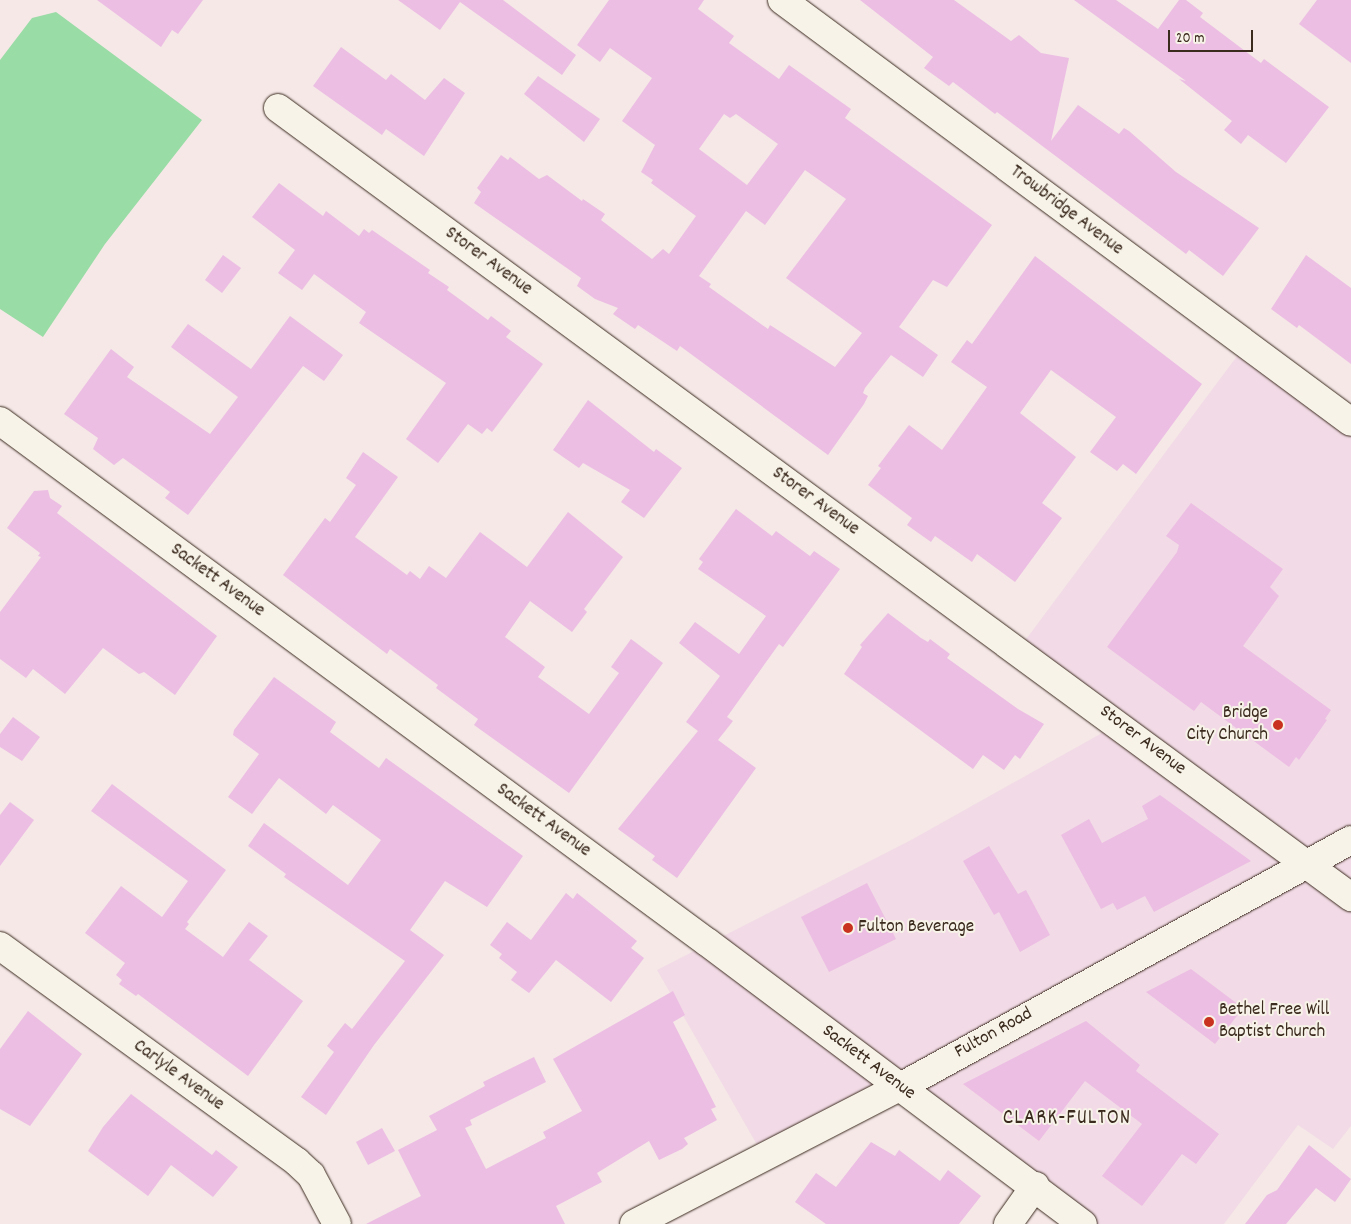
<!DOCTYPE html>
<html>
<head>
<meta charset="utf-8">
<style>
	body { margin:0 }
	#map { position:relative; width:1351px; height:1224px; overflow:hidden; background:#f5e8e7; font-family:Dekko,sans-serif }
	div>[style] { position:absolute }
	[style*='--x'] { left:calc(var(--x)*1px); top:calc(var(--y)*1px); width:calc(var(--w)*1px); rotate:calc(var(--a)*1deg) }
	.built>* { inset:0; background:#f2dbe6 }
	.green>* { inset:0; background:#9adca6 }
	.building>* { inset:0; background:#ecbee3 }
	.roads { filter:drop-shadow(0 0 1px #3b2a1e) drop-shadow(0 0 1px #3b2a1e) }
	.street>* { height:28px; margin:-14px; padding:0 14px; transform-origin:14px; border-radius:14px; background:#f7f3e8 }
	.secondary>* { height:28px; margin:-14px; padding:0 14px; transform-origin:14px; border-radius:14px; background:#f7f3e8 }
	.dots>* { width:14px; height:14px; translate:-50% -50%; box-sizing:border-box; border:2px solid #f7f3e8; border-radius:50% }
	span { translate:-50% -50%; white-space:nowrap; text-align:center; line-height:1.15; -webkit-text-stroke:4px #f7f3e8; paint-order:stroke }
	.street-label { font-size:19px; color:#3b2a1e }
	.poi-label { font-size:19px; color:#3b2a1e }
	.right { translate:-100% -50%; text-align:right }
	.left { translate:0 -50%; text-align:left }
	.quarter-label { font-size:21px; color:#3b2a1e; letter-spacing:1px }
	.scale { position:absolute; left:1168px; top:30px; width:85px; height:22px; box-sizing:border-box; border:2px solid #3b2a1e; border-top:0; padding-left:6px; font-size:15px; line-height:18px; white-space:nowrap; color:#3b2a1e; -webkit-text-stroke:4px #f7f3e8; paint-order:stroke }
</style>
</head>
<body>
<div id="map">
	<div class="built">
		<i style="clip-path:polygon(1246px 344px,1351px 422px,1351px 1126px,1333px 1149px,1298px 1125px,1224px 1224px,1083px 1224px,900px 1087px,764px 1157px,657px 970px,911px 840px,1118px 724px,1018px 650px)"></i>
	</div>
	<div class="green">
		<i style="clip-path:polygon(56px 12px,202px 120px,105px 244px,43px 337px,0 309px,0 60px,32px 18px)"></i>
	</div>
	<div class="building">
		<i style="clip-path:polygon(97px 0,203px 0,178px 34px,172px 30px,161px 47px)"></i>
		<i style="clip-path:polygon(398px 0,503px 0,576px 55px,562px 75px,460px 2px,440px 30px)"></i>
		<i style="clip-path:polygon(evenodd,609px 0,704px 0,698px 9px,734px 36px,729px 43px,779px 79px,789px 65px,851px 109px,845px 118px,992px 225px,947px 287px,933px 280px,899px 327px,938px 355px,923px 377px,891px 355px,865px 388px,863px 393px,868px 396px,864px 404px,828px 455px,680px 346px,677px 351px,638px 325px,635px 329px,613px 314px,618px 308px,595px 299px,577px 286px,581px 278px,474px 203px,481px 192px,477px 188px,501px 155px,508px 160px,510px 157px,539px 179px,547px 175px,582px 201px,583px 199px,605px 214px,601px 220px,652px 259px,663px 249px,669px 254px,696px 216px,651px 183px,653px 180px,641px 172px,655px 145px,622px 121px,652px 78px,610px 48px,600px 62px,577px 45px,609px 0,724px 114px,730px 118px,736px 114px,778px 144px,747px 185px,699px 149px,724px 114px,609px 0,805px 170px,846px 199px,786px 278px,862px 333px,835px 367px,770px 325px,768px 329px,709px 287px,711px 284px,699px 276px,746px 211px,765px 225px,805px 170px)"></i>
		<i style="clip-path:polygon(860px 0,954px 0,1011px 41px,1019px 35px,1041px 53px,1069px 58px,1051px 141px,1078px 105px,1119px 134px,1124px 128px,1129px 131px,1176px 172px,1259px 228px,1223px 276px,1189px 250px,1186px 254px,997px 112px,995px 114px,953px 82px,949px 86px,924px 68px,933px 57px)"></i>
		<i style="clip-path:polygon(1074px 0,1116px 0,1158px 29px,1179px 0,1186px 0,1203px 13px,1200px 17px,1261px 63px,1264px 59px,1329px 107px,1286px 163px,1248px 135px,1241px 144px,1224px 130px,1232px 121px,1179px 79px,1186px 81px)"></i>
		<i style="clip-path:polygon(1317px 0,1351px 0,1351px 63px,1299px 24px)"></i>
		<i style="clip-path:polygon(341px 47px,386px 80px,391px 74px,425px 100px,444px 78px,465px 93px,424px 156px,386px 129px,382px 135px,313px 86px)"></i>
		<i style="clip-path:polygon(538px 76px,600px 119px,584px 142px,524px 94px)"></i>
		<i style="clip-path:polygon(279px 183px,323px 216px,326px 211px,359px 236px,364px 229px,369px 233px,372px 230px,430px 270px,428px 273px,449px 287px,447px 290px,488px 320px,491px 316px,511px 331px,506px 337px,543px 364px,492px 432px,487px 428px,482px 434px,468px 424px,438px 463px,406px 439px,446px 383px,359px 323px,366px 312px,314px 274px,302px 290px,278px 273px,295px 250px,252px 217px)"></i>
		<i style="clip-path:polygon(223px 255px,241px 268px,222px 293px,205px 280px)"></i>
		<i style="clip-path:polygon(1306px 255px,1351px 288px,1351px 364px,1299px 325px,1297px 328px,1271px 309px)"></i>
		<i style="clip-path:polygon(1035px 256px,1202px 384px,1136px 474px,1123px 464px,1117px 471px,1090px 452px,1116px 417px,1051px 370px,1020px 413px,1076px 457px,1042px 503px,1062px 518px,1015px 582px,977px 554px,972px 562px,935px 536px,931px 542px,907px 525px,912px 518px,868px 485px,881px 468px,878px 466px,909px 425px,942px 450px,987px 387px,951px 362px,967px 340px,972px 344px)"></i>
		<i style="clip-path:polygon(290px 316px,343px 355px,324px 381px,303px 366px,188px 515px,165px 498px,170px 492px,123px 458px,114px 465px,93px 449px,98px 438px,64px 414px,111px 349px,134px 367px,127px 377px,210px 434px,238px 397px,171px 347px,188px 324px,251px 369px)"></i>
		<i style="clip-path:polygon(588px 400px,654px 452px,656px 449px,682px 468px,644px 518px,621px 502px,630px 490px,583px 463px,579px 468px,553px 450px)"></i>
		<i style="clip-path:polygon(363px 452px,398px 477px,355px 537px,407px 575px,410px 571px,420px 579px,429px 566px,446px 578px,480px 532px,527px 567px,568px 512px,623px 557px,584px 609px,587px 612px,572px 632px,530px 601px,505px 637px,545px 667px,538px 677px,589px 714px,619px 673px,611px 667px,631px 639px,663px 663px,569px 793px,474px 725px,478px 719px,436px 688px,438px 685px,390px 649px,387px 654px,283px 575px,325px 518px,330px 522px,356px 485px,346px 478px)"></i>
		<i style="clip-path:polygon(48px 490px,50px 498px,62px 506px,57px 513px,217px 636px,175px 695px,144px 672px,139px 674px,103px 648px,65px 694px,33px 669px,26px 678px,0 659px,0 612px,41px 557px,38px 556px,40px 553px,7px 528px,34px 491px)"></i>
		<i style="clip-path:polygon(1191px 503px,1283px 569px,1270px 587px,1279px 596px,1243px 646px,1331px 710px,1325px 719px,1327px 720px,1299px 760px,1296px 757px,1289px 767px,1201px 702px,1194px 711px,1107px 647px,1177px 552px,1179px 545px,1166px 536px)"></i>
		<i style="clip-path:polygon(736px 509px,772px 536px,776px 531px,810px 556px,814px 551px,840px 569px,783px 647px,779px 644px,727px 717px,733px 721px,718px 740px,756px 768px,677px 878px,652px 860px,655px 856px,618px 829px,698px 731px,686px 722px,720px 676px,679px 643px,695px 622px,739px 654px,766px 616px,698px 569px,703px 562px,699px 559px)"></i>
		<i style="clip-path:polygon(888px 613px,921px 638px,928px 642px,930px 639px,950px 654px,947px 658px,1018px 709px,1044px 724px,1020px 759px,1015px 755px,1004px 770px,983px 755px,973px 769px,844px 674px,862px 647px,860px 645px)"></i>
		<i style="clip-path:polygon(274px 677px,336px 722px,330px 732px,379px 768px,386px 758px,523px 856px,487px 907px,445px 881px,410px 930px,444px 955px,374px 1045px,326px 1115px,301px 1097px,334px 1052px,327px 1046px,345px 1023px,352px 1029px,405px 961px,284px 877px,286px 874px,248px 846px,264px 823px,348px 885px,381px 840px,333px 805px,326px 814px,279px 778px,252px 814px,228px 797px,259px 754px,233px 735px,234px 730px)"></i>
		<i style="clip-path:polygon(13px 717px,40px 737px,22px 761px,0 747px,0 734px)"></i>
		<i style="clip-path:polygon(112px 784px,226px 870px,187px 922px,189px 924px,185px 929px,223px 957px,249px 922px,268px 936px,249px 960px,303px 1001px,248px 1076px,138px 994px,136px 996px,119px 984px,122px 980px,116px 975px,125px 963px,85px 933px,121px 886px,162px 917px,188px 881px,91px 811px)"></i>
		<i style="clip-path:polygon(1160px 795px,1251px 861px,1154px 912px,1145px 896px,1117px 910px,1113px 903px,1101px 909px,1061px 835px,1089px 819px,1102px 843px,1148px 819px,1142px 806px)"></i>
		<i style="clip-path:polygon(10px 802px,34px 820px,0 866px,0 815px)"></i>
		<i style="clip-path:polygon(989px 846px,1018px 894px,1026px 890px,1050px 935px,1020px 952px,999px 912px,994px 915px,963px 861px)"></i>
		<i style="clip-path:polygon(867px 883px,896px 939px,829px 972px,801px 917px)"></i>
		<i style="clip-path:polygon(566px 893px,573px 899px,577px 893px,637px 941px,631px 948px,644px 958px,611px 1002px,556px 960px,529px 993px,511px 980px,517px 972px,499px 958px,502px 954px,490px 945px,507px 922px,531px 940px)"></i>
		<i style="clip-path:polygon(1191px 969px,1243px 1008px,1215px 1044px,1146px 992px)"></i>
		<i style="clip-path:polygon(673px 991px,685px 1015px,673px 1022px,716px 1107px,711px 1109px,717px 1120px,684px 1138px,688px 1144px,682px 1149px,659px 1160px,649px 1141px,597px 1173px,602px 1182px,556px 1206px,565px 1224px,366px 1224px,421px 1196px,398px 1150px,437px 1130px,429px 1116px,485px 1086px,483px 1082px,534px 1057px,546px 1082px,470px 1120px,472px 1125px,465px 1128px,486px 1169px,546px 1138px,543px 1132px,582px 1111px,553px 1059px)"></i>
		<i style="clip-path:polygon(28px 1011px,82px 1054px,30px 1126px,0 1109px,0 1049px)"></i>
		<i style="clip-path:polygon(1086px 1021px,1140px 1065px,1136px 1071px,1219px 1134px,1196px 1164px,1182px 1154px,1142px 1206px,1102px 1176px,1142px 1124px,1085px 1081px,1039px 1141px,963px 1084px)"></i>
		<i style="clip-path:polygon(131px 1094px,212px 1155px,216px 1150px,238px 1167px,213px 1197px,171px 1165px,148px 1196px,88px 1151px,103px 1127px)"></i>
		<i style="clip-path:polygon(382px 1128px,395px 1151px,368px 1165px,356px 1142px)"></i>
		<i style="clip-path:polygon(871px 1142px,895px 1156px,899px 1150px,940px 1181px,948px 1170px,981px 1196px,959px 1224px,826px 1224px,795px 1202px,816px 1173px,836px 1187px)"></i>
		<i style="clip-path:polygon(1309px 1145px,1351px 1179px,1335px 1202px,1316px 1188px,1286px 1224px,1245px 1224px,1267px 1195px,1277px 1190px)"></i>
	</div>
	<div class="roads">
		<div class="street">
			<i style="--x:782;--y:0;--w:708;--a:36.56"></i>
			<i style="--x:278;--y:108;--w:1276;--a:36.33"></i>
			<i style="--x:0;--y:421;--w:878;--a:36.39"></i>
			<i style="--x:707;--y:942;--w:470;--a:36.9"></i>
			<i style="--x:0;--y:946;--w:367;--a:36"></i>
			<i style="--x:297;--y:1162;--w:19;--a:43"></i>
			<i style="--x:311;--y:1175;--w:55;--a:62"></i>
			<i style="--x:1008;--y:1224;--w:47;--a:-54.6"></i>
		</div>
		<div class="secondary">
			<i style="--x:1306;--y:864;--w:56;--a:36.3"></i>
			<i style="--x:634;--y:1224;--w:299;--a:-27.3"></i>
			<i style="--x:900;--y:1087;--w:514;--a:-28.71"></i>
		</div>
	</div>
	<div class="dots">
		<i style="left:1278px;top:725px;background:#c8321e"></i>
		<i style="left:848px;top:928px;background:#c8321e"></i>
		<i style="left:1209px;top:1022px;background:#c8321e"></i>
	</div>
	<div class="street-label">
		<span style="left:1066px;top:211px;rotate:37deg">Trowbridge Avenue</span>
		<span style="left:488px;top:262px;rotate:36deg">Storer Avenue</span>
		<span style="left:815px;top:502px;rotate:36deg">Storer Avenue</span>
		<span style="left:217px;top:581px;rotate:36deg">Sackett Avenue</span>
		<span style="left:1142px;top:741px;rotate:37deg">Storer Avenue</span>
		<span style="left:543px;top:821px;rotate:36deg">Sackett Avenue</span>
		<span style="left:994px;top:1034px;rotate:-29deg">Fulton Road</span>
		<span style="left:868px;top:1063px;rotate:37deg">Sackett Avenue</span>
		<span style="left:178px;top:1076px;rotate:36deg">Carlyle Avenue</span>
	</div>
	<div class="poi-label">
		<span class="right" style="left:1268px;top:725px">Bridge<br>City Church</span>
		<span class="left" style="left:858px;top:928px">Fulton Beverage</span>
		<span class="left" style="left:1219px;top:1022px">Bethel Free Will<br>Baptist Church</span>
	</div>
	<div class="quarter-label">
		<span style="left:1067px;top:1119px">CLARK-FULTON</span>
	</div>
	<div class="scale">20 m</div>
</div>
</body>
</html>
